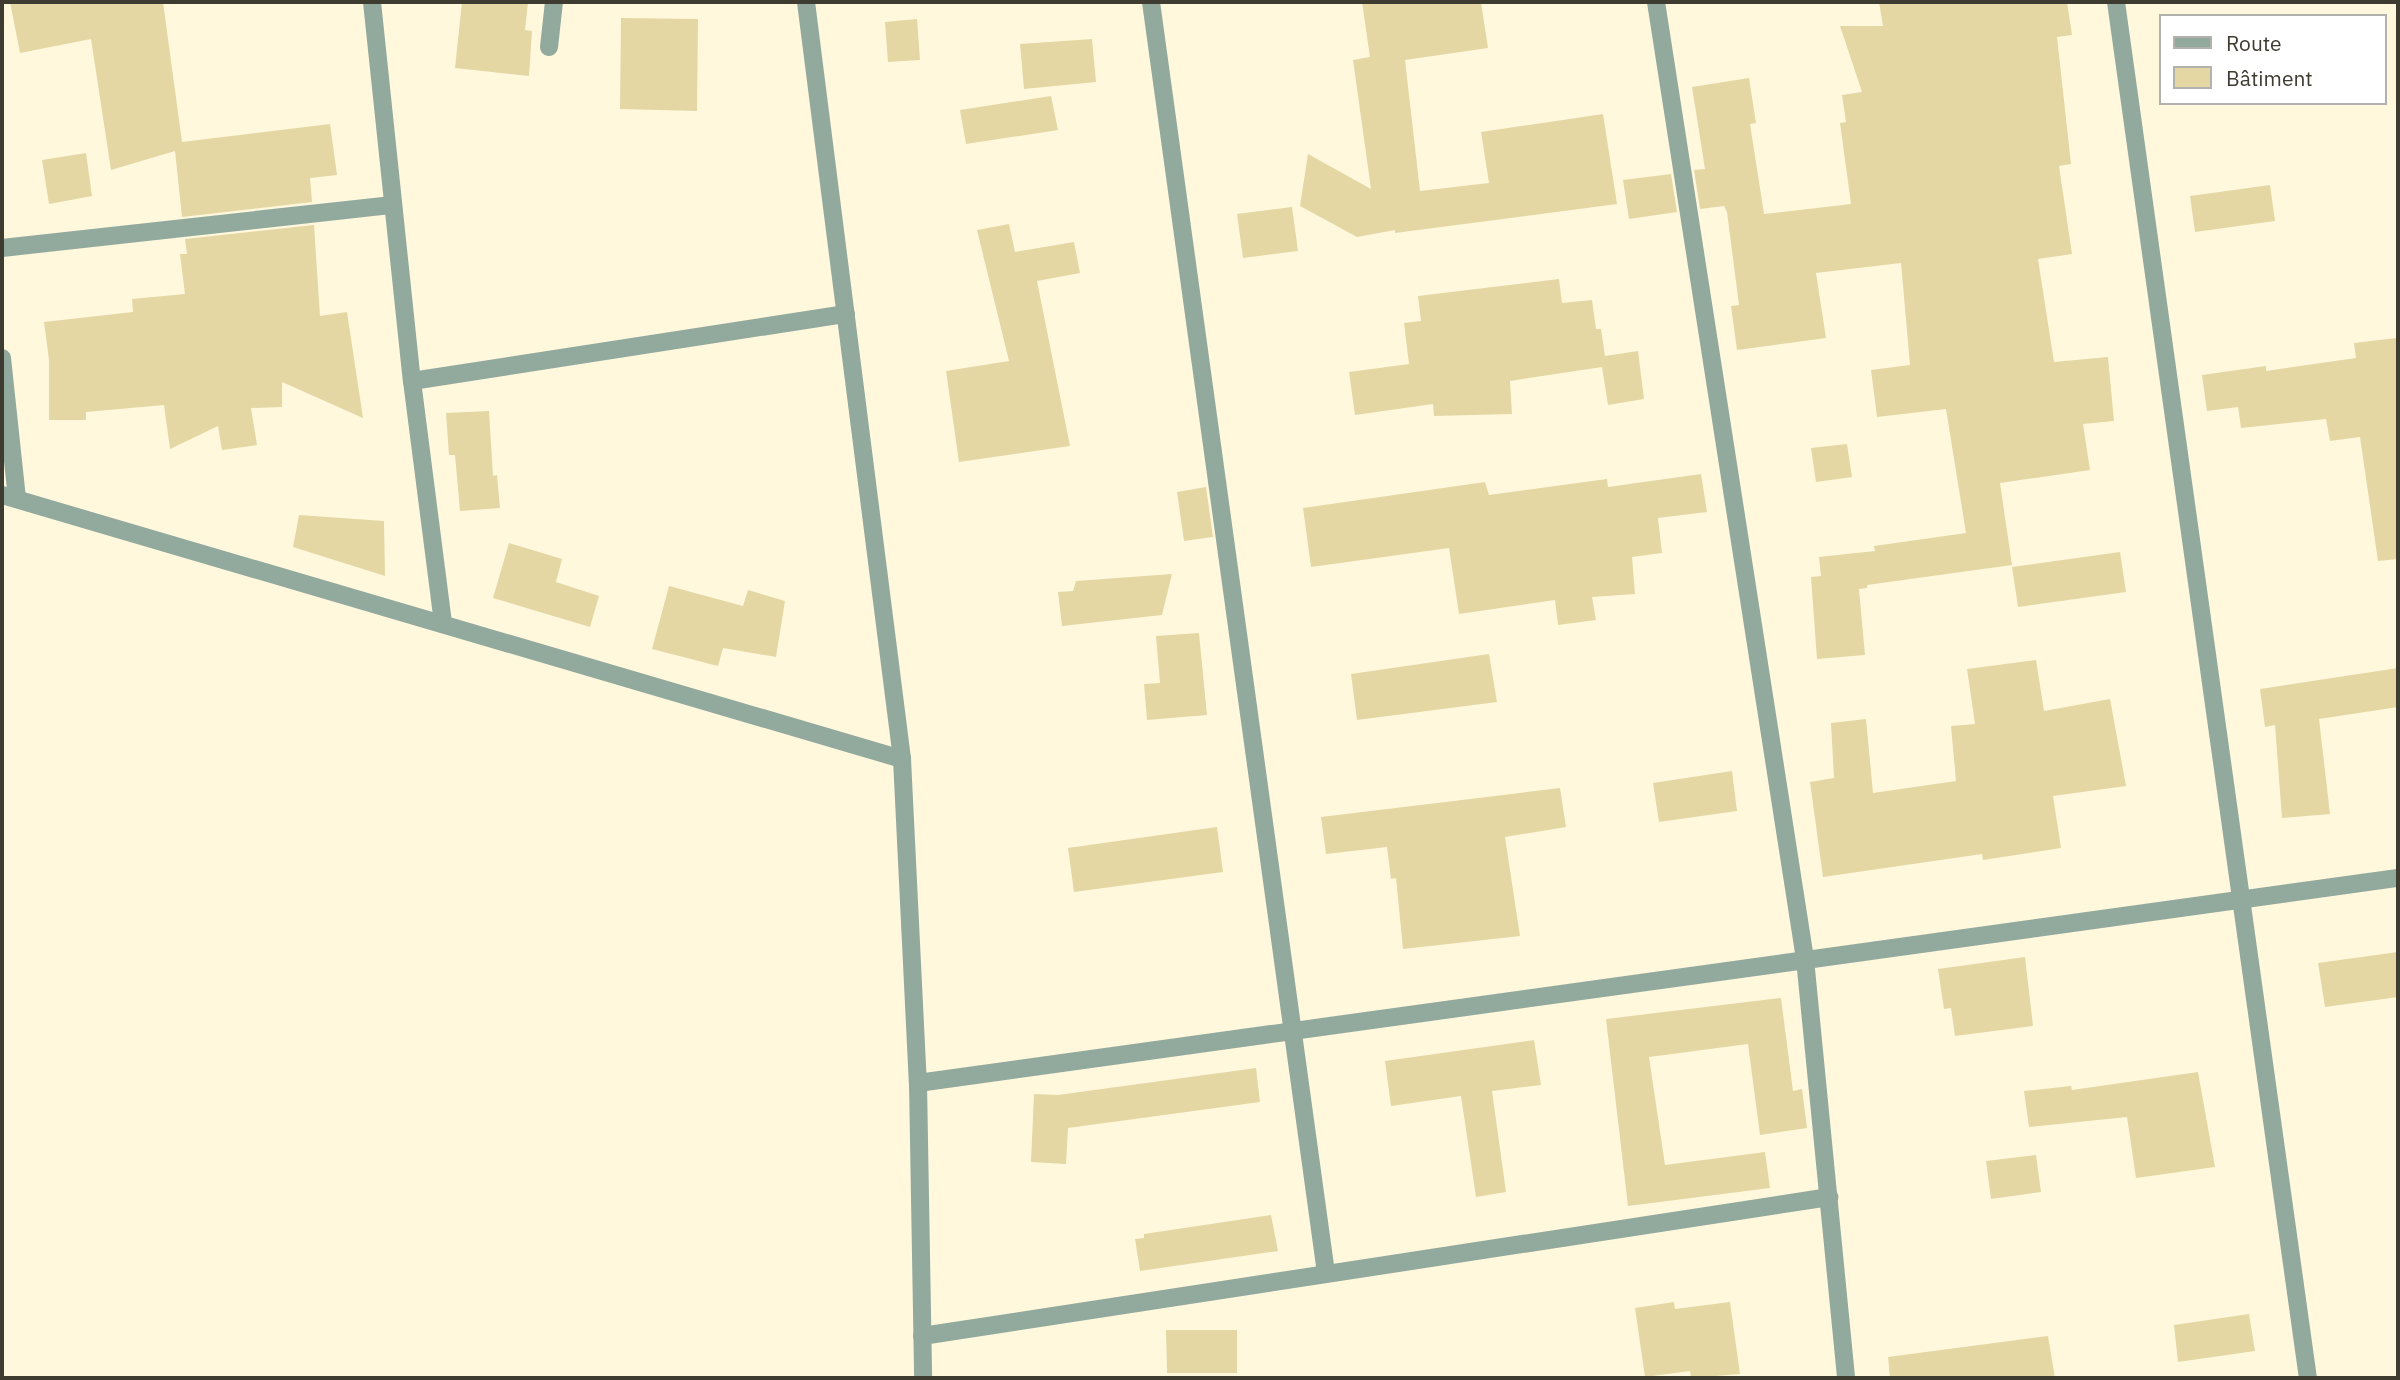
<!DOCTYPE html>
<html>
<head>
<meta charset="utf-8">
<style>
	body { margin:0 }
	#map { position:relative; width:2400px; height:1380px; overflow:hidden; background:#fff8dd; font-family:"IBM Plex Sans",sans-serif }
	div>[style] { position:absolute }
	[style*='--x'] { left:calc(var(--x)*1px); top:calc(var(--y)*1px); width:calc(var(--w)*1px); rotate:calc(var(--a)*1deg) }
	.building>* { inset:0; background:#e4d7a4 }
	.minor>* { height:18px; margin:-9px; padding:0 9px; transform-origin:9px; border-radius:9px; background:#92a99d }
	span { translate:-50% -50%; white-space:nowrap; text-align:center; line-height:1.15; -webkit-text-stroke:6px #fff; paint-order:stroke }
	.frame { position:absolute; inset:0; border:4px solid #3e3b31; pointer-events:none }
	.legend { position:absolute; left:2159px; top:14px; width:228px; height:91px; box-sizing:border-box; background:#fff; border:2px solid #b2b1ad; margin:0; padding:9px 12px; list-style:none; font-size:21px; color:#3e3b31 }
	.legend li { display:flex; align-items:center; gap:14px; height:35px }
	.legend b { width:35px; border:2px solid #b2b1ad }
</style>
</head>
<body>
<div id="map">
	<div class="building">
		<i style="clip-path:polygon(10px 2px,163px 2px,182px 142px,330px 124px,337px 175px,310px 178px,312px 202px,182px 217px,175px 151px,111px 170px,91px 39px,20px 53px)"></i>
		<i style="clip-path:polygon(462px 2px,528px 2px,525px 30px,532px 31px,529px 76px,455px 68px)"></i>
		<i style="clip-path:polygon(1362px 2px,1481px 2px,1488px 48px,1405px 60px,1420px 191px,1489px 183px,1481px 132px,1603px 114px,1617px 204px,1395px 233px,1395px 230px,1357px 237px,1300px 206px,1308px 154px,1371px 189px,1353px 60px,1370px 57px)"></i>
		<i style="clip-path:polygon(1879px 2px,2067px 2px,2072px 35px,2057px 37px,2071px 164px,2059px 166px,2072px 254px,2038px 259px,2054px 362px,2108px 357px,2114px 421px,2083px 424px,2090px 470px,2000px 483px,2012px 565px,1867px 585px,1867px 588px,1859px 589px,1865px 655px,1817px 659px,1811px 577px,1821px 576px,1819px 557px,1875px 551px,1874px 546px,1966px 533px,1946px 409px,1877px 417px,1871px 370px,1910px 365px,1901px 263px,1816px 273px,1826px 338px,1737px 350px,1731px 306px,1739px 305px,1727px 212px,1724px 206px,1700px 209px,1694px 170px,1705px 169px,1692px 87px,1749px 78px,1756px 123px,1750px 124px,1764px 214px,1851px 204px,1840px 123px,1846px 122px,1842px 95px,1862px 92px,1840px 26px,1883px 26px)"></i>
		<i style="clip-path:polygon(621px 18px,698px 19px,697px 111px,620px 109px)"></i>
		<i style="clip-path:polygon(917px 19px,920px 60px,888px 62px,885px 22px)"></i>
		<i style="clip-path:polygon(1092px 39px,1096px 82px,1024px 89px,1020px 44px)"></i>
		<i style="clip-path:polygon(1051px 96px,1058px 130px,966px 144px,960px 110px)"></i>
		<i style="clip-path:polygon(86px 153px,92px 196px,49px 204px,42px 160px)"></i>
		<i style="clip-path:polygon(1671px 174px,1677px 212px,1629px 219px,1623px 180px)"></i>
		<i style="clip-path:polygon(2270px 185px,2275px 221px,2195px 232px,2190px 196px)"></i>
		<i style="clip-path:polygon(1292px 207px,1298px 251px,1243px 258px,1237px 214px)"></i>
		<i style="clip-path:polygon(1009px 224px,1015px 252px,1074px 242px,1080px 273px,1037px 281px,1070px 446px,959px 462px,946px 371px,1009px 361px,977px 230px)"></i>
		<i style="clip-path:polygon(314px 225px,320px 316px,347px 312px,363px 418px,282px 382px,282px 407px,251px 408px,257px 445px,222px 450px,218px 426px,170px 449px,164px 405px,86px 412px,86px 420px,49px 420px,49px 360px,44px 322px,133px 312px,132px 299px,185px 294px,180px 254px,187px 254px,185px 239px)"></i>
		<i style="clip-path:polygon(1559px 279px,1562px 303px,1592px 300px,1596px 329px,1601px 329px,1605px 356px,1638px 351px,1644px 399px,1608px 405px,1602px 367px,1510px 381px,1512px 414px,1434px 416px,1433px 404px,1355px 415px,1349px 372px,1409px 364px,1404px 323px,1421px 321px,1418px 296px)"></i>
		<i style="clip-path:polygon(2396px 338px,2398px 559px,2378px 561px,2360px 437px,2330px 441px,2326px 419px,2241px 428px,2238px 407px,2207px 411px,2202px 375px,2266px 366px,2266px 371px,2356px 358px,2354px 343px)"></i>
		<i style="clip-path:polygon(489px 411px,493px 476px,497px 475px,500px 508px,460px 511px,455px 455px,449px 455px,446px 413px)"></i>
		<i style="clip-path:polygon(1847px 444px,1852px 477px,1816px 482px,1811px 448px)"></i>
		<i style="clip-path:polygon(1701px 474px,1707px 512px,1658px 518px,1662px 553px,1632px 557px,1635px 594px,1592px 597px,1596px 620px,1558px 625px,1555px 600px,1459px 614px,1449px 548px,1311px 567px,1303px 508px,1485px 482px,1489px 495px,1607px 479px,1608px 487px)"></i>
		<i style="clip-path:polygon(1206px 487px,1213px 537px,1184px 541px,1177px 492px)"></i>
		<i style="clip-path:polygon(299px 515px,384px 521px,385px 576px,293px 547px)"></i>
		<i style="clip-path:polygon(509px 543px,562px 559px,556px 582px,599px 596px,590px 627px,493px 598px)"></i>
		<i style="clip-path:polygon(2120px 552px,2126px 592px,2018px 607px,2012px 567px)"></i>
		<i style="clip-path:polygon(1172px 574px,1162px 615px,1062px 626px,1058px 592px,1073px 591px,1076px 581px)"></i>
		<i style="clip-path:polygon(669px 586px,743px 606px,748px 590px,785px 601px,776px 657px,723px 648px,718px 666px,652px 649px)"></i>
		<i style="clip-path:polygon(1199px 633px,1207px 715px,1147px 720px,1144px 684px,1160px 683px,1156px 636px)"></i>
		<i style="clip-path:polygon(1489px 654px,1497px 702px,1357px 720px,1351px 674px)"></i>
		<i style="clip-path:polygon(2036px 660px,2044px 711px,2110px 699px,2126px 786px,2053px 796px,2061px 848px,1983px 860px,1982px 854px,1823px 877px,1810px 782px,1834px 778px,1831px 723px,1866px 719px,1873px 793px,1956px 781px,1951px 726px,1975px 724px,1967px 669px)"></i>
		<i style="clip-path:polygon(2398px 668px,2398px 707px,2319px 719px,2330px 814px,2282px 818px,2275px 725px,2265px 727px,2260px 689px)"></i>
		<i style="clip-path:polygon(1732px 771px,1737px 811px,1659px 822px,1653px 783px)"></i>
		<i style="clip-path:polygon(1560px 788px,1566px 827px,1505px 837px,1520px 936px,1403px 949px,1396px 878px,1391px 879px,1387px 847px,1326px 854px,1321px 817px)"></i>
		<i style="clip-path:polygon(1217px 827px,1223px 872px,1074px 892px,1068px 848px)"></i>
		<i style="clip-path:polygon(2398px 952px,2398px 997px,2325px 1007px,2318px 963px)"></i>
		<i style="clip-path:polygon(2025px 957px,2033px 1026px,1955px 1036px,1951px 1008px,1944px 1009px,1938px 969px)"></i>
		<i style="clip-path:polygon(1781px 998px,1793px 1091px,1802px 1089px,1807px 1128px,1760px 1135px,1748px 1044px,1649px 1057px,1665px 1165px,1765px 1152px,1770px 1188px,1628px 1206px,1606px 1019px)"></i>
		<i style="clip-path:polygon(1534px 1040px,1541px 1085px,1492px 1091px,1506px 1192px,1476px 1197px,1461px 1096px,1391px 1106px,1385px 1061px)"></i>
		<i style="clip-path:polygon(1256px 1068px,1260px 1102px,1068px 1128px,1066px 1164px,1031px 1162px,1034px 1094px,1058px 1095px)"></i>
		<i style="clip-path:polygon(2198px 1072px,2215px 1167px,2136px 1178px,2127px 1117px,2029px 1127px,2024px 1091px,2071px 1086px,2072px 1090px)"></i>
		<i style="clip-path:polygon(2036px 1155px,2041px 1192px,1991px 1199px,1986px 1161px)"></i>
		<i style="clip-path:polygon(1271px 1215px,1278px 1251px,1140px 1271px,1135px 1239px,1144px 1238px,1144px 1234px)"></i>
		<i style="clip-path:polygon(1674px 1302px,1675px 1309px,1730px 1302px,1740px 1374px,1691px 1378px,1690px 1371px,1645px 1377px,1635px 1308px)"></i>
		<i style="clip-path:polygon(2249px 1314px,2255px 1351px,2178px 1362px,2174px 1325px)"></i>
		<i style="clip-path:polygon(1166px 1330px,1237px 1330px,1237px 1373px,1167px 1373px)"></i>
		<i style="clip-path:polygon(2048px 1336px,2055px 1378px,1890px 1378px,1888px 1357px)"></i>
	</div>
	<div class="minor">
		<i style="--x:372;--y:2;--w:381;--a:84"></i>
		<i style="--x:412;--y:381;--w:245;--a:82.7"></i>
		<i style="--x:806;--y:2;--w:763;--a:82.77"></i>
		<i style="--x:902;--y:759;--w:324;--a:87.2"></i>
		<i style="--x:918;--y:1083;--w:295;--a:89"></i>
		<i style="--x:1151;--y:2;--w:1283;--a:82.16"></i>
		<i style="--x:1656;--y:2;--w:969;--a:81.15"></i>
		<i style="--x:1805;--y:959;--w:421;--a:84.4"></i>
		<i style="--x:2116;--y:2;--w:1389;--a:82.06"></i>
		<i style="--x:549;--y:47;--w:45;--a:-83.7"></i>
		<i style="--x:2;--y:248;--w:393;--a:-6.3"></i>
		<i style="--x:2;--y:358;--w:141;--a:83.9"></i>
		<i style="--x:412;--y:381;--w:439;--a:-8.8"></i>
		<i style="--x:2;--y:495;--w:938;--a:16.35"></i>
		<i style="--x:918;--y:1083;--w:1494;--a:-7.89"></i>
		<i style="--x:922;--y:1336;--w:918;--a:-8.71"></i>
	</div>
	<div class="frame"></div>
	<ul class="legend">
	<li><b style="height:9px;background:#92a99d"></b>Route</li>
	<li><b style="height:19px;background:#e4d7a4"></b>Bâtiment</li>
	</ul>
</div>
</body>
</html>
